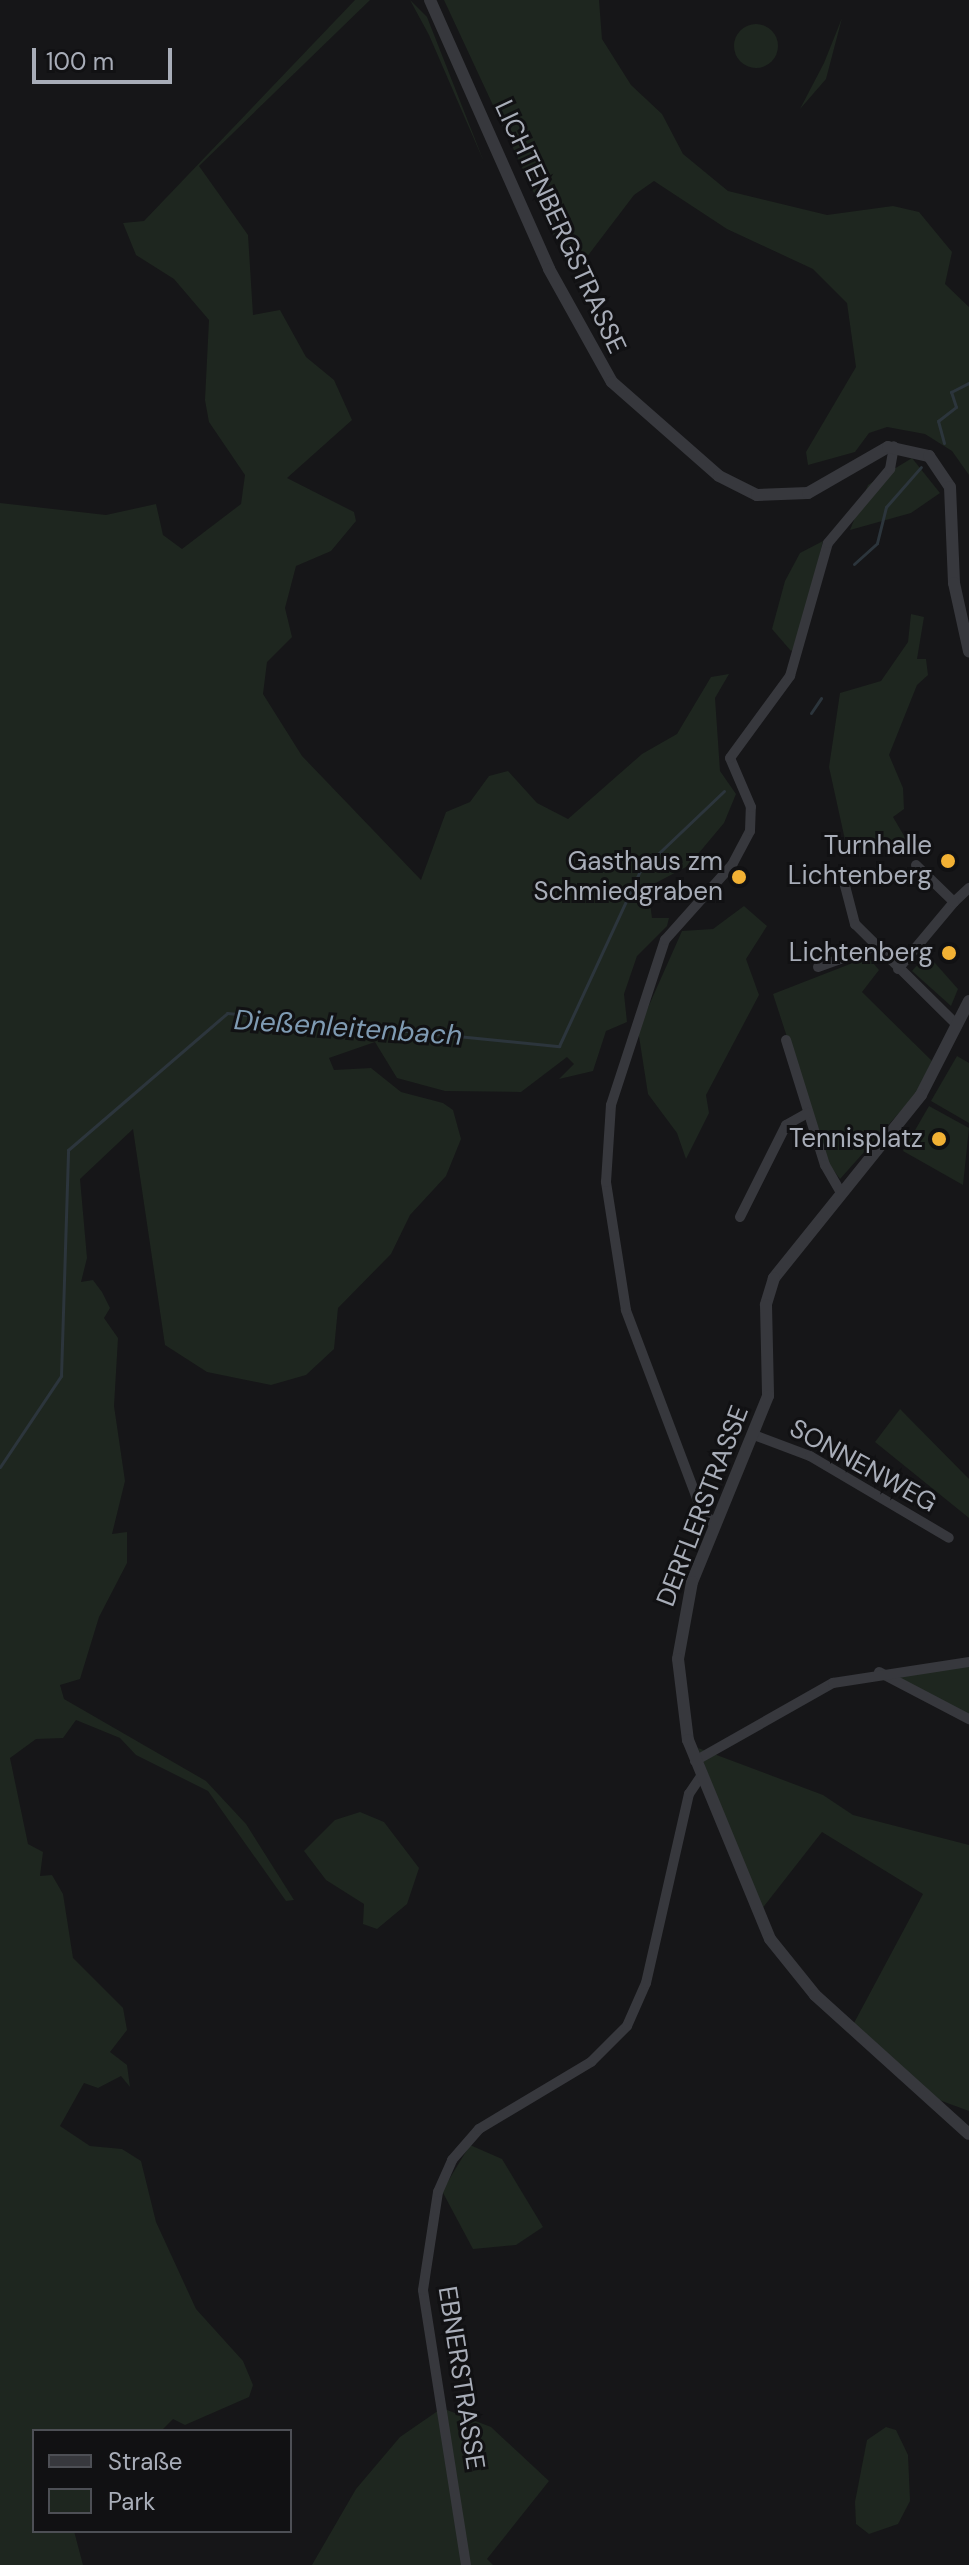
<!DOCTYPE html>
<html>
<head>
<meta charset="utf-8">
<style>
	body { margin:0 }
	#map { position:relative; width:969px; height:2565px; overflow:hidden; background:#161618; font-family:"DM Sans",sans-serif }
	div>[style] { position:absolute }
	[style*='--x'] { left:calc(var(--x)*1px); top:calc(var(--y)*1px); width:calc(var(--w)*1px); rotate:calc(var(--a)*1deg) }
	.green>* { inset:0; background:#1e261f }
	.round { border-radius:50% }
	.stream>* { height:3px; margin:-1.5px; padding:0 1.5px; transform-origin:1.5px; border-radius:1.5px; background:#2c353c }
	.minor>* { height:10px; margin:-5px; padding:0 5px; transform-origin:5px; border-radius:5px; background:#37383d }
	.tertiary>* { height:12px; margin:-6px; padding:0 6px; transform-origin:6px; border-radius:6px; background:#37383d }
	.dots>* { width:22px; height:22px; translate:-50% -50%; box-sizing:border-box; border:4px solid #111113; border-radius:50% }
	span { translate:-50% -50%; white-space:nowrap; text-align:center; line-height:1.15; -webkit-text-stroke:6px #111113; paint-order:stroke }
	.street-label { font-size:26px; color:#a8adb8 }
	.poi-label { font-size:26px; color:#a8adb8 }
	.right { translate:-100% -50%; text-align:right }
	.water-label { font-size:28px; color:#7f9bb3; font-style:italic }
	.legend { position:absolute; left:32px; top:2429px; width:260px; height:104px; box-sizing:border-box; background:#111113; border:2px solid #4d4f55; margin:0; padding:10px 14px; list-style:none; font-size:24px; color:#a8adb8 }
	.legend li { display:flex; align-items:center; gap:16px; height:40px }
	.legend b { width:40px; border:2px solid #4d4f55 }
	.scale { position:absolute; left:32px; top:48px; width:140px; height:36px; box-sizing:border-box; border:4px solid #a8adb8; border-top:0; padding-left:10px; font-size:24px; line-height:28px; white-space:nowrap; color:#a8adb8; -webkit-text-stroke:6px #111113; paint-order:stroke }
</style>
</head>
<body>
<div id="map">
	<div class="green">
		<i style="clip-path:polygon(355px 0,370px 0,199px 166px,248px 235px,253px 315px,280px 310px,306px 357px,334px 380px,352px 420px,287px 478px,354px 512px,356px 521px,331px 551px,296px 566px,285px 608px,292px 637px,267px 662px,263px 694px,302px 756px,421px 880px,446px 812px,470px 802px,489px 776px,508px 771px,537px 803px,568px 819px,642px 754px,677px 734px,711px 677px,729px 674px,715px 698px,720px 771px,736px 794px,724px 823px,688px 866px,648px 887px,652px 918px,669px 918px,667px 926px,637px 956px,624px 994px,627px 1022px,606px 1031px,593px 1071px,559px 1079px,574px 1064px,567px 1057px,521px 1092px,445px 1091px,397px 1078px,375px 1042px,329px 1058px,334px 1070px,371px 1068px,401px 1092px,443px 1103px,453px 1110px,461px 1139px,446px 1176px,410px 1215px,391px 1254px,338px 1308px,334px 1349px,306px 1375px,271px 1385px,207px 1372px,165px 1345px,133px 1129px,80px 1179px,87px 1258px,81px 1282px,93px 1280px,102px 1292px,110px 1308px,104px 1318px,118px 1338px,114px 1406px,125px 1481px,112px 1534px,127px 1532px,127px 1563px,99px 1617px,80px 1679px,60px 1685px,64px 1699px,206px 1781px,246px 1824px,294px 1900px,286px 1901px,208px 1791px,136px 1755px,120px 1738px,76px 1720px,63px 1738px,36px 1739px,10px 1758px,28px 1844px,43px 1852px,40px 1876px,52px 1875px,63px 1894px,73px 1958px,123px 2008px,127px 2030px,110px 2052px,127px 2065px,130px 2087px,121px 2076px,98px 2088px,84px 2083px,60px 2126px,90px 2146px,122px 2149px,141px 2161px,156px 2222px,196px 2309px,243px 2361px,253px 2385px,249px 2397px,185px 2425px,173px 2419px,161px 2431px,34px 2431px,34px 2531px,74px 2531px,83px 2565px,0 2565px,0 503px,106px 515px,156px 504px,163px 535px,182px 549px,241px 504px,245px 475px,209px 422px,205px 400px,209px 320px,174px 279px,136px 255px,123px 223px,144px 221px)"></i>
		<i style="clip-path:polygon(410px 0,427px 17px,484px 162px,429px 35px)"></i>
		<i style="clip-path:polygon(444px 0,599px 0,602px 39px,631px 85px,662px 114px,683px 154px,728px 191px,827px 215px,893px 206px,919px 212px,952px 252px,945px 284px,969px 307px,969px 475px,952px 451px,925px 434px,887px 427px,869px 433px,855px 452px,808px 465px,806px 452px,856px 367px,847px 303px,813px 269px,727px 229px,654px 181px,634px 195px,580px 266px,567px 264px)"></i>
		<i style="clip-path:polygon(842px 18px,826px 79px,800px 109px,824px 63px)"></i>
		<i class="round" style="left:734px;top:24px;width:44px;height:44px"></i>
		<i style="clip-path:polygon(912px 458px,940px 493px,911px 513px,850px 530px,868px 485px)"></i>
		<i style="clip-path:polygon(823px 541px,798px 645px,791px 651px,772px 629px,785px 581px,800px 553px)"></i>
		<i style="clip-path:polygon(911px 614px,924px 617px,917px 659px,926px 659px,928px 675px,917px 685px,889px 755px,903px 788px,904px 809px,893px 817px,910px 846px,847px 849px,829px 767px,840px 693px,881px 681px,908px 642px)"></i>
		<i style="clip-path:polygon(744px 906px,767px 926px,746px 959px,759px 995px,706px 1095px,709px 1113px,686px 1159px,677px 1133px,648px 1094px,638px 1030px,682px 931px,713px 929px)"></i>
		<i style="clip-path:polygon(927px 954px,958px 989px,951px 1006px,912px 971px)"></i>
		<i style="clip-path:polygon(868px 957px,879px 970px,862px 992px,932px 1061px,915px 1095px,840px 1179px,828px 1163px,773px 994px)"></i>
		<i style="clip-path:polygon(957px 1056px,969px 1063px,969px 1123px,931px 1101px)"></i>
		<i style="clip-path:polygon(929px 1106px,969px 1128px,963px 1185px,903px 1151px)"></i>
		<i style="clip-path:polygon(900px 1409px,969px 1479px,969px 1518px,875px 1442px)"></i>
		<i style="clip-path:polygon(969px 1665px,969px 1720px,882px 1678px)"></i>
		<i style="clip-path:polygon(698px 1748px,823px 1795px,853px 1815px,969px 1845px,969px 2111px,939px 2100px,854px 2023px,923px 1894px,822px 1832px,761px 1910px)"></i>
		<i style="clip-path:polygon(360px 1812px,384px 1822px,419px 1868px,407px 1904px,377px 1929px,363px 1924px,364px 1904px,326px 1880px,304px 1851px,335px 1820px)"></i>
		<i style="clip-path:polygon(470px 2145px,502px 2159px,543px 2227px,516px 2245px,473px 2249px,442px 2191px)"></i>
		<i style="clip-path:polygon(442px 2408px,491px 2427px,549px 2481px,487px 2559px,493px 2565px,312px 2565px,356px 2489px,400px 2437px)"></i>
		<i style="clip-path:polygon(886px 2427px,896px 2430px,908px 2455px,910px 2501px,898px 2524px,869px 2534px,856px 2524px,855px 2502px,867px 2440px)"></i>
	</div>
	<div class="stream">
		<i style="--x:944;--y:443;--w:23;--a:-105"></i>
		<i style="--x:938;--y:421;--w:23;--a:-38"></i>
		<i style="--x:956;--y:407;--w:16;--a:-108"></i>
		<i style="--x:951;--y:392;--w:20;--a:-27"></i>
		<i style="--x:854;--y:564;--w:31;--a:-42"></i>
		<i style="--x:877;--y:543;--w:37;--a:-76"></i>
		<i style="--x:886;--y:507;--w:53;--a:-48.8"></i>
		<i style="--x:811;--y:713;--w:18;--a:-56"></i>
		<i style="--x:0;--y:1467;--w:110;--a:-56.2"></i>
		<i style="--x:61;--y:1376;--w:226;--a:-88.2"></i>
		<i style="--x:68;--y:1150;--w:210;--a:-40.7"></i>
		<i style="--x:227;--y:1013;--w:334;--a:5.7"></i>
		<i style="--x:559;--y:1046;--w:193;--a:-65.2"></i>
		<i style="--x:640;--y:871;--w:116;--a:-43.6"></i>
	</div>
	<div class="minor">
		<i style="--x:843;--y:878;--w:48;--a:75.4"></i>
		<i style="--x:855;--y:924;--w:144;--a:44.7"></i>
		<i style="--x:954;--y:902;--w:21;--a:-43"></i>
		<i style="--x:818;--y:967;--w:59;--a:-19.7"></i>
		<i style="--x:898;--y:969;--w:87;--a:-50.1"></i>
		<i style="--x:954;--y:902;--w:53;--a:-135.8"></i>
		<i style="--x:786;--y:1040;--w:131;--a:72.7"></i>
		<i style="--x:825;--y:1165;--w:30;--a:60"></i>
		<i style="--x:740;--y:1217;--w:103;--a:-63.4"></i>
		<i style="--x:786;--y:1125;--w:25;--a:-29"></i>
		<i style="--x:754;--y:1435;--w:60;--a:20.6"></i>
		<i style="--x:810;--y:1456;--w:161;--a:30.5"></i>
		<i style="--x:715;--y:1526;--w:22;--a:-129"></i>
		<i style="--x:701;--y:1509;--w:213;--a:-110.7"></i>
		<i style="--x:626;--y:1310;--w:130;--a:-98.9"></i>
		<i style="--x:606;--y:1182;--w:77;--a:-86.3"></i>
		<i style="--x:611;--y:1105;--w:174;--a:-71.9"></i>
		<i style="--x:665;--y:940;--w:101;--a:-48.2"></i>
		<i style="--x:732;--y:865;--w:38;--a:-62"></i>
		<i style="--x:750;--y:831;--w:24;--a:-88"></i>
		<i style="--x:751;--y:807;--w:53;--a:-113.2"></i>
		<i style="--x:730;--y:758;--w:102;--a:-53.8"></i>
		<i style="--x:790;--y:676;--w:138;--a:-74.1"></i>
		<i style="--x:828;--y:543;--w:97;--a:-50"></i>
		<i style="--x:890;--y:469;--w:23;--a:-80"></i>
		<i style="--x:879;--y:1672;--w:102;--a:27.6"></i>
		<i style="--x:695;--y:1761;--w:159;--a:-29.5"></i>
		<i style="--x:833;--y:1683;--w:138;--a:-8.8"></i>
		<i style="--x:466;--y:2565;--w:278;--a:-98.9"></i>
		<i style="--x:423;--y:2290;--w:99;--a:-81.3"></i>
		<i style="--x:438;--y:2192;--w:35;--a:-66"></i>
		<i style="--x:452;--y:2160;--w:41;--a:-48.9"></i>
		<i style="--x:479;--y:2129;--w:131;--a:-30.9"></i>
		<i style="--x:591;--y:2062;--w:51;--a:-45"></i>
		<i style="--x:627;--y:2026;--w:47;--a:-66.2"></i>
		<i style="--x:646;--y:1983;--w:194;--a:-77.2"></i>
		<i style="--x:689;--y:1794;--w:22;--a:-56"></i>
	</div>
	<div class="tertiary">
		<i style="--x:430;--y:0;--w:294;--a:66.1"></i>
		<i style="--x:549;--y:269;--w:129;--a:60.9"></i>
		<i style="--x:612;--y:382;--w:142;--a:41.3"></i>
		<i style="--x:719;--y:476;--w:42;--a:26.6"></i>
		<i style="--x:757;--y:495;--w:51;--a:-2.2"></i>
		<i style="--x:808;--y:493;--w:92;--a:-29.9"></i>
		<i style="--x:888;--y:447;--w:42;--a:12.4"></i>
		<i style="--x:929;--y:456;--w:37;--a:56"></i>
		<i style="--x:950;--y:487;--w:96;--a:87.6"></i>
		<i style="--x:954;--y:583;--w:70;--a:77.6"></i>
		<i style="--x:969;--y:1001;--w:106;--a:117.1"></i>
		<i style="--x:921;--y:1095;--w:235;--a:128.8"></i>
		<i style="--x:774;--y:1278;--w:28;--a:107"></i>
		<i style="--x:766;--y:1305;--w:91;--a:88.7"></i>
		<i style="--x:768;--y:1396;--w:201;--a:112.2"></i>
		<i style="--x:692;--y:1582;--w:78;--a:100.3"></i>
		<i style="--x:678;--y:1659;--w:82;--a:83"></i>
		<i style="--x:688;--y:1740;--w:215;--a:67.6"></i>
		<i style="--x:770;--y:1939;--w:72;--a:51.2"></i>
		<i style="--x:815;--y:1995;--w:207;--a:42.1"></i>
	</div>
	<div class="dots">
		<i style="left:948px;top:861px;background:#f2b134"></i>
		<i style="left:739px;top:877px;background:#f2b134"></i>
		<i style="left:949px;top:953px;background:#f2b134"></i>
		<i style="left:939px;top:1139px;background:#f2b134"></i>
	</div>
	<div class="street-label">
		<span style="left:560px;top:227px;rotate:65deg">LICHTENBERGSTRASSE</span>
		<span style="left:863px;top:1466px;rotate:29deg">SONNENWEG</span>
		<span style="left:703px;top:1506px;rotate:-69deg">DERFLERSTRASSE</span>
		<span style="left:461px;top:2378px;rotate:81deg">EBNERSTRASSE</span>
	</div>
	<div class="poi-label">
		<span class="right" style="left:932px;top:861px">Turnhalle<br>Lichtenberg</span>
		<span class="right" style="left:723px;top:877px">Gasthaus zm<br>Schmiedgraben</span>
		<span class="right" style="left:933px;top:953px">Lichtenberg</span>
		<span class="right" style="left:923px;top:1139px">Tennisplatz</span>
	</div>
	<div class="water-label">
		<span style="left:348px;top:1028px;rotate:4deg">Dießenleitenbach</span>
	</div>
	<ul class="legend">
	<li><b style="height:10px;background:#37383d"></b>Straße</li>
	<li><b style="height:22px;background:#1e261f"></b>Park</li>
	</ul>
	<div class="scale">100 m</div>
</div>
</body>
</html>
